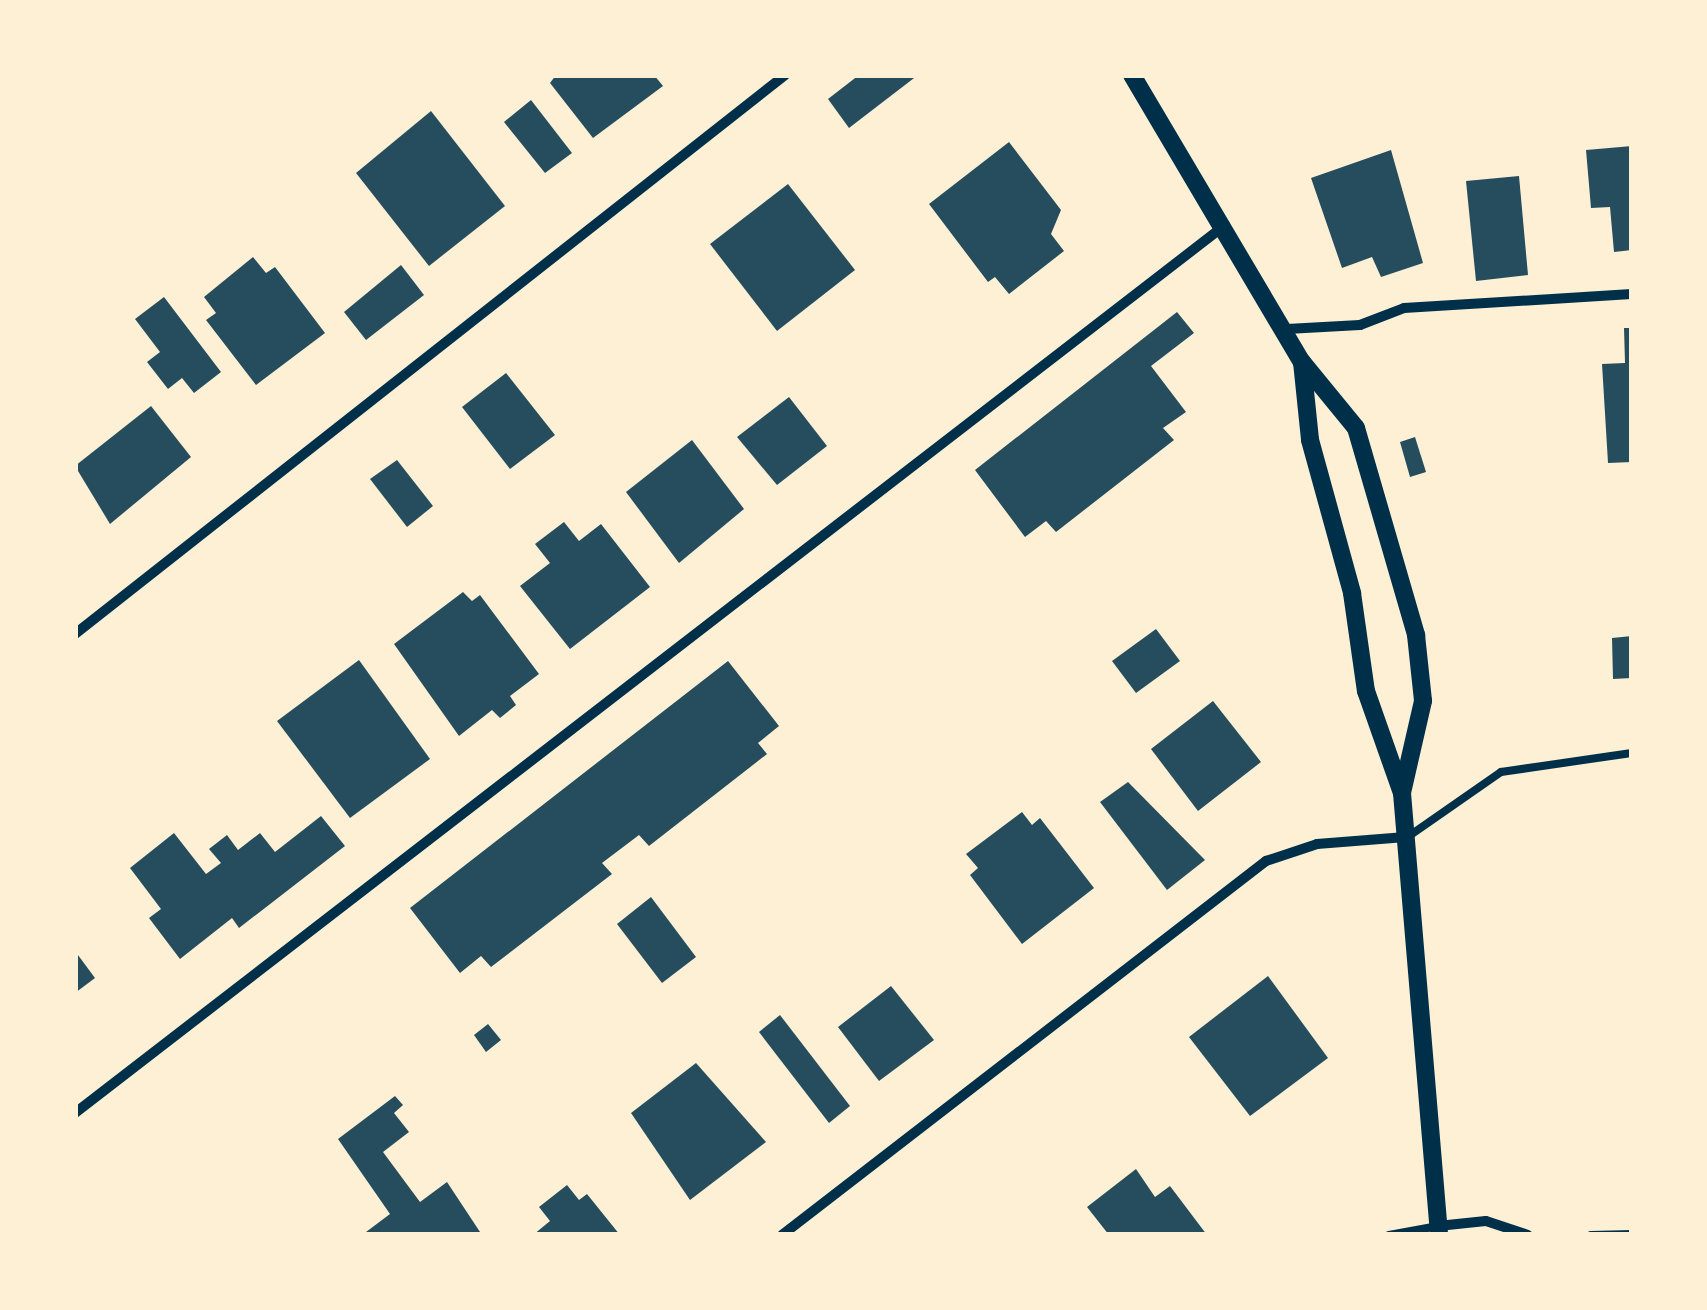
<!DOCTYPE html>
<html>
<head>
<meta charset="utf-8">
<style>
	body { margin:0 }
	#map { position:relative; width:1707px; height:1310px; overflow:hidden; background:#fdf0d5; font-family:"DM Sans",sans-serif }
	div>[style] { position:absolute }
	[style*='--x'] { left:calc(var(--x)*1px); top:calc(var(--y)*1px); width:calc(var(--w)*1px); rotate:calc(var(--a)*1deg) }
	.building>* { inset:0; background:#264d5e }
	.service>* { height:8px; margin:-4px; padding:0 4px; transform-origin:4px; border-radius:4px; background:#003049 }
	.minor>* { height:10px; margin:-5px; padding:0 5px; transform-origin:5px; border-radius:5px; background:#003049 }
	.tertiary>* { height:18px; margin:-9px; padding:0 9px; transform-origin:9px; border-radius:9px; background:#003049 }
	span { translate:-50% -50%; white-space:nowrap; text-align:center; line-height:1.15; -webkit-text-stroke:10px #fdf0d5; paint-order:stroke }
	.frame { position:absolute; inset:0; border:78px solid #fdf0d5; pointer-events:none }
</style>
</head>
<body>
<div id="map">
	<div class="building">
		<i style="clip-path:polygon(556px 75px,654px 75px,663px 86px,593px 138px,550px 83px)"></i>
		<i style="clip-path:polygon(859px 75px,918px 75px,849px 128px,828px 99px)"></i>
		<i style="clip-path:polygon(531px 100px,572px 153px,545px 173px,504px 122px)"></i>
		<i style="clip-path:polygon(431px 111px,505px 206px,429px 266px,356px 173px)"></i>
		<i style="clip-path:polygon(1009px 142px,1061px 210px,1051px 234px,1064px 251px,1009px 294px,995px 277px,988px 282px,929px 204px)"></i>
		<i style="clip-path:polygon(1632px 146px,1632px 250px,1614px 252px,1610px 207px,1591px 208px,1586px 150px)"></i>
		<i style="clip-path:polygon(1391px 150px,1423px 263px,1381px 277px,1372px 257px,1342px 268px,1311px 178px)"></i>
		<i style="clip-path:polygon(1519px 176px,1528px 275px,1476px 281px,1466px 181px)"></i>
		<i style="clip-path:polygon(788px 184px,855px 270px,777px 331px,710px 244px)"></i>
		<i style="clip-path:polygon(253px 257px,266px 273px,275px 267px,325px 333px,256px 385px,206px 320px,216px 313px,204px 297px)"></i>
		<i style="clip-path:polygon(401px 265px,424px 295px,366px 340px,344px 312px)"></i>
		<i style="clip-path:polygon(164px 297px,221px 372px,194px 393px,182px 378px,168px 389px,147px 362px,160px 352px,135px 319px)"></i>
		<i style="clip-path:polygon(1177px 312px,1194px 333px,1151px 366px,1186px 412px,1163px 428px,1174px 440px,1056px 532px,1046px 521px,1025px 537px,975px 470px)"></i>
		<i style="clip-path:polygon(1624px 328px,1632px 328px,1632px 462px,1608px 463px,1602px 364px,1625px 363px)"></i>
		<i style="clip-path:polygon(506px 373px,555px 435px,510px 469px,462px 407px)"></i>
		<i style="clip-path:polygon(789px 397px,827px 446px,777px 485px,737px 437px)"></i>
		<i style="clip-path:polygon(151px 406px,191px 457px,110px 524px,75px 466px)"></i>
		<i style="clip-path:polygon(1415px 437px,1426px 472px,1410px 477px,1400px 442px)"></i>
		<i style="clip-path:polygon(692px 440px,744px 509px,679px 563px,626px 492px)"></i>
		<i style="clip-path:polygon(397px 460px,433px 506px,407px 527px,370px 479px)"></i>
		<i style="clip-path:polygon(564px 522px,579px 541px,601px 524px,650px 587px,570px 649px,520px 586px,550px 563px,535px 544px)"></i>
		<i style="clip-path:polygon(463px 592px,472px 601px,480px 595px,539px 674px,510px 696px,516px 705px,500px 718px,492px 710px,459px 736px,394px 644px)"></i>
		<i style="clip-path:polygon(1156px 629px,1180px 661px,1136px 693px,1112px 661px)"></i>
		<i style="clip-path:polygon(1632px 636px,1632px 678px,1613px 679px,1612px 638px)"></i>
		<i style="clip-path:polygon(359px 660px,430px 759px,350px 818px,277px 721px)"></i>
		<i style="clip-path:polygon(728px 661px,779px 726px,758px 743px,767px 754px,649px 846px,639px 835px,602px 863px,612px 874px,491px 967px,481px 956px,460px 973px,410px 908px)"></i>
		<i style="clip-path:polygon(1213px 701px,1261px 762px,1198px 811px,1151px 749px)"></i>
		<i style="clip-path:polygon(1128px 782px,1205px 860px,1167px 890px,1100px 802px)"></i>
		<i style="clip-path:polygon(1022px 812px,1032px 825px,1040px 818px,1094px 888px,1022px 944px,970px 875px,978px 868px,966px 854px)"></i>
		<i style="clip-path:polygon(321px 816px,345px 846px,239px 928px,232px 918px,180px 959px,149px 918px,161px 909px,130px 868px,174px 833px,206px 874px,221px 863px,209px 849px,227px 835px,238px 850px,260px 833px,275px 852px)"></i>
		<i style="clip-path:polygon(651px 897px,696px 957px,662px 983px,617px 924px)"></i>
		<i style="clip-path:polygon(75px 951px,95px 978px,75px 993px)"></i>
		<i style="clip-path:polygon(1268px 976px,1328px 1058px,1250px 1116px,1189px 1037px)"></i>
		<i style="clip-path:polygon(891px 986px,934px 1040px,879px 1081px,838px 1027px)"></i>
		<i style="clip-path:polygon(780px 1015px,850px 1106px,829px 1123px,759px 1032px)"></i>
		<i style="clip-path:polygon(488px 1024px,501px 1040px,486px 1052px,474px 1035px)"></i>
		<i style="clip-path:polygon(696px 1063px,766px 1142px,690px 1200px,631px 1113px)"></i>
		<i style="clip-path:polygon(395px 1096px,403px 1105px,394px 1113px,409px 1132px,383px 1152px,420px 1202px,447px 1182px,482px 1235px,362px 1235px,390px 1214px,338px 1139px)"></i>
		<i style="clip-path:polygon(1136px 1169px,1155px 1197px,1170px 1186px,1207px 1235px,1109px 1235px,1087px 1207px)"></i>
		<i style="clip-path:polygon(567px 1185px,579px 1200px,587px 1194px,620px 1235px,533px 1235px,550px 1221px,539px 1207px)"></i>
	</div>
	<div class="service">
		<i style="--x:1409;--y:836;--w:112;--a:-34.8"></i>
		<i style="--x:1501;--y:772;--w:132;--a:-8.3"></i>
		<i style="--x:1389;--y:1235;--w:50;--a:-10.4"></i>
		<i style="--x:1591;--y:1235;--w:41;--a:-1.4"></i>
	</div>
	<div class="minor">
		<i style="--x:1287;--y:329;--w:73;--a:-3.1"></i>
		<i style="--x:1360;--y:325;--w:47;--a:-21.1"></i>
		<i style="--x:1404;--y:308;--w:228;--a:-3.5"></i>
		<i style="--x:75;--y:634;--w:904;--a:-38.21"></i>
		<i style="--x:75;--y:1113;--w:1453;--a:-37.67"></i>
		<i style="--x:1438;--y:1226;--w:48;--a:-5.9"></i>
		<i style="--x:1486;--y:1221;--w:44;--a:18.4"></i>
		<i style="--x:782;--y:1235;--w:612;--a:-37.69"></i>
		<i style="--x:1266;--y:861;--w:54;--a:-18.4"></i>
		<i style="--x:1317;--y:844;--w:89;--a:-4.5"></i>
	</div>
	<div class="tertiary">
		<i style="--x:1132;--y:75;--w:334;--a:59.4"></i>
		<i style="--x:1302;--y:362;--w:85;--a:50.7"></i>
		<i style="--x:1356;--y:428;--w:216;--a:73.8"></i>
		<i style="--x:1416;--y:635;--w:66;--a:83.9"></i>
		<i style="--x:1423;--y:701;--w:94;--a:102.9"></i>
		<i style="--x:1302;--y:362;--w:78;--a:84.1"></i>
		<i style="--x:1310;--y:440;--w:159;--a:74.6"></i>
		<i style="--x:1352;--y:593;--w:99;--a:81.9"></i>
		<i style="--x:1366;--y:691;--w:108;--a:70.6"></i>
		<i style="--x:1402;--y:793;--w:444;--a:85.2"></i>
	</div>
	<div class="frame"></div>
</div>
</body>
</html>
